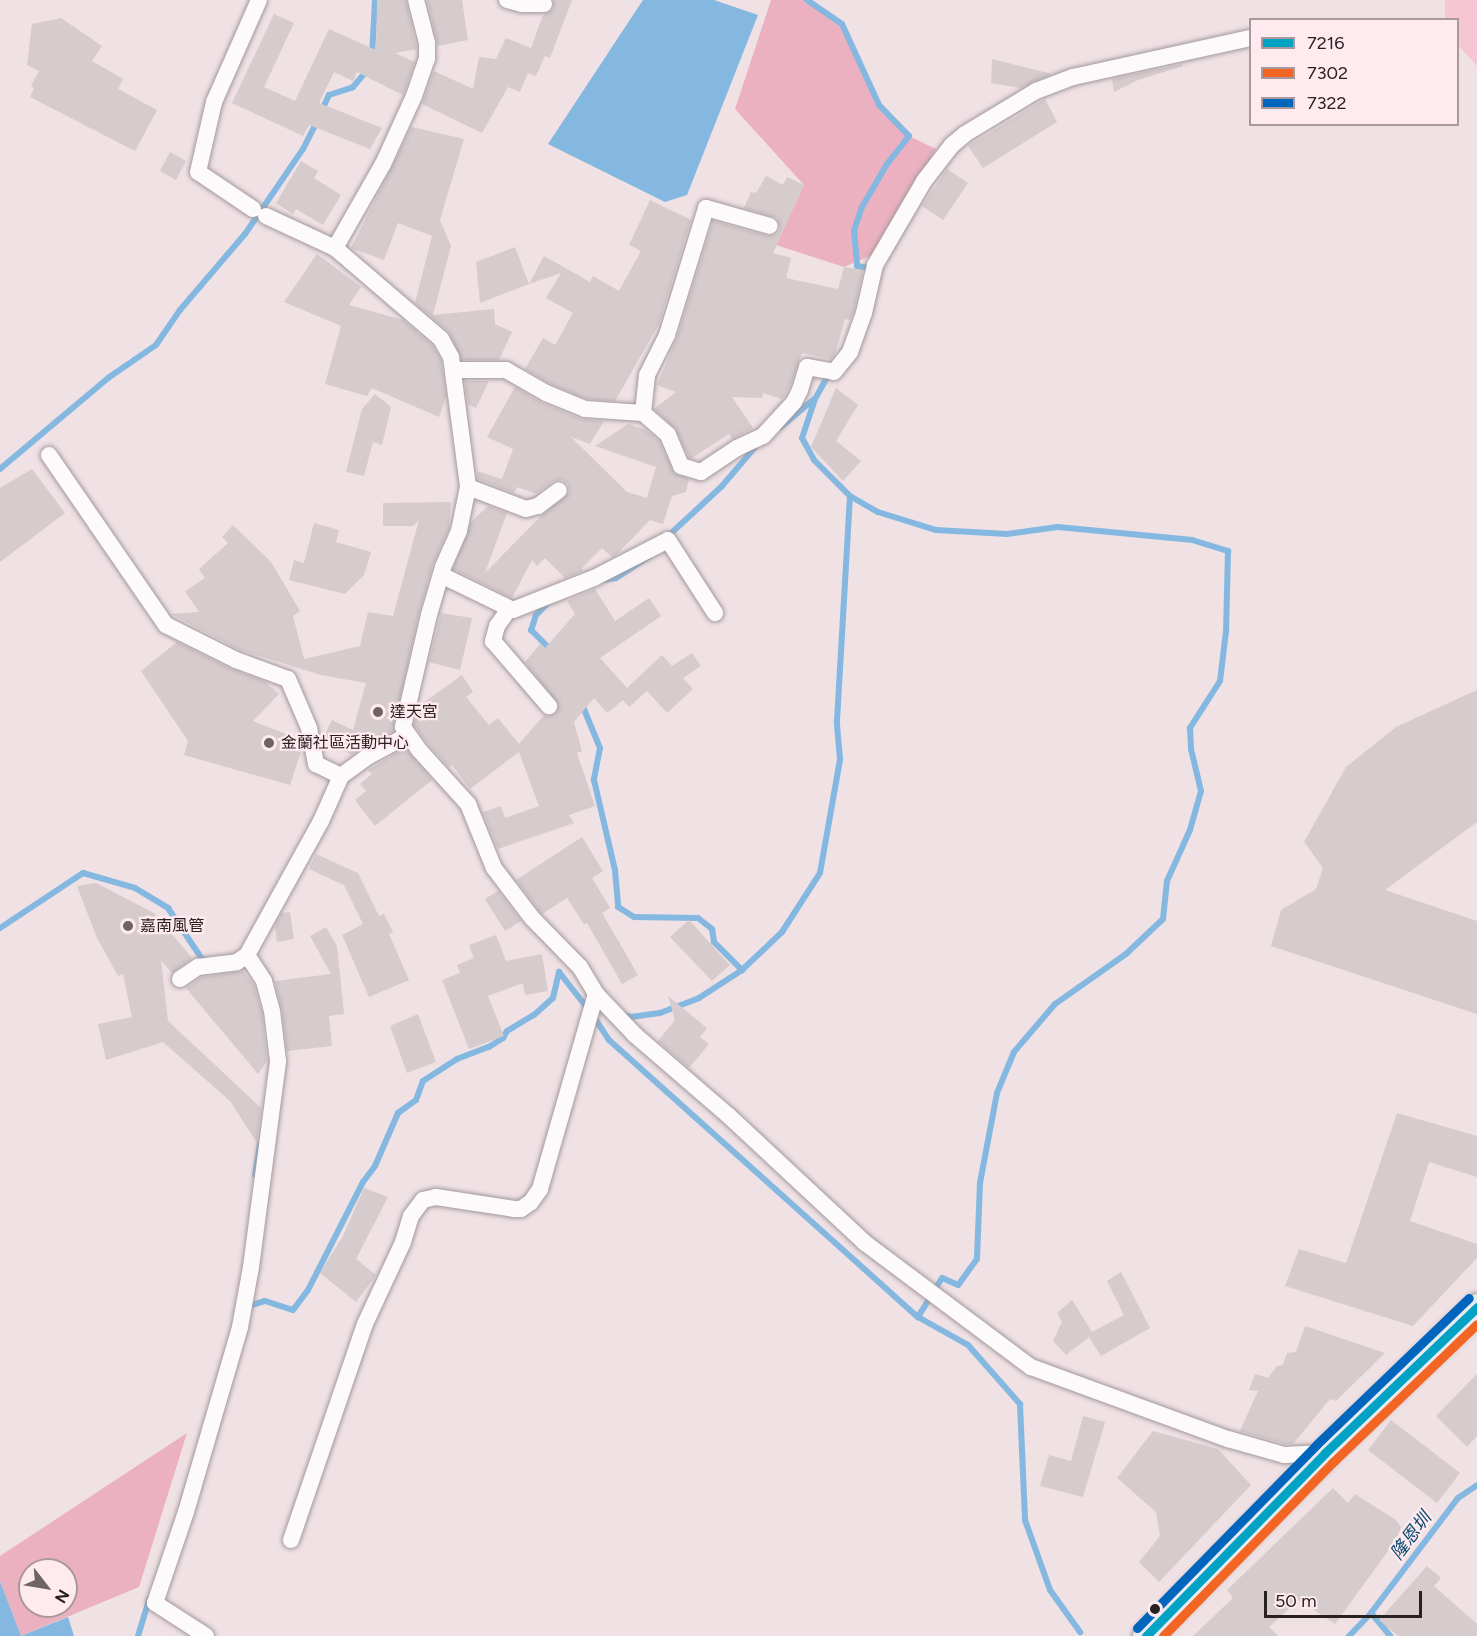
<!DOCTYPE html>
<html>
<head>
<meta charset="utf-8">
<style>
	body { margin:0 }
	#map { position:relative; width:1477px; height:1636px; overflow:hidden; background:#efe1e4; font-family:Figtree,"Noto Sans TC",sans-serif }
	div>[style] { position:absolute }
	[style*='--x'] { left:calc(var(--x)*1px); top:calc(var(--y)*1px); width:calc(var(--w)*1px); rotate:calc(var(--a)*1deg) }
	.green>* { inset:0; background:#f6c7d3 }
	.forest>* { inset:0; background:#ebb1c1 }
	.water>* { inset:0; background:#84b8e1 }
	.stream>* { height:6px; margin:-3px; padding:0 3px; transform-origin:3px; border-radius:3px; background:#84b8e1 }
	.building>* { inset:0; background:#d6cbcd }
	.roads { filter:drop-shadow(0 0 2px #a3989b) drop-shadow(0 0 2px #a3989b) }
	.street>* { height:16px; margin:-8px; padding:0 8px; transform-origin:8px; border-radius:8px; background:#fdfafb }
	.primary>* { height:27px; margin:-13.5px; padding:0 13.5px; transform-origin:13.5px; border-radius:13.5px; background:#e7eaee }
	.bus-1>* { height:9px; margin:-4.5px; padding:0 4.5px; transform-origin:4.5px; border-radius:4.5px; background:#02a2c5 }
	.bus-2>* { height:9px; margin:-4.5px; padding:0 4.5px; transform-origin:4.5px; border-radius:4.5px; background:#f26522 }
	.bus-3>* { height:9px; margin:-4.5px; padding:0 4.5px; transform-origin:4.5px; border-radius:4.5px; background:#0065bd }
	.dots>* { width:16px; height:16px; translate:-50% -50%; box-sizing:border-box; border:3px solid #ffeaef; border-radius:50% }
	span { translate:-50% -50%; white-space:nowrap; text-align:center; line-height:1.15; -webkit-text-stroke:4.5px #ffeaef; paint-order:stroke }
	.poi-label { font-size:16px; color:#292022 }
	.left { translate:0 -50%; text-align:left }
	.water-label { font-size:18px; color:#09496f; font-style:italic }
	.legend { position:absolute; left:1249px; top:18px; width:210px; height:108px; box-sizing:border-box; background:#ffeaef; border:2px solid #a9999d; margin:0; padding:8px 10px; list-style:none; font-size:18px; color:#292022 }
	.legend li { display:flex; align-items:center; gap:12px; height:30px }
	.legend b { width:30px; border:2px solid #a9999d }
	.north { position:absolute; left:18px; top:1558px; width:60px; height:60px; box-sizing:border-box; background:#ffeaef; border:2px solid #a9999d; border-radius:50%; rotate:121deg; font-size:16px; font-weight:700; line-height:24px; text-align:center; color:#292022 }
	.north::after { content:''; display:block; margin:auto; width:21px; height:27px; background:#6e6466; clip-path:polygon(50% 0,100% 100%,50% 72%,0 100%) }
	.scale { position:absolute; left:1264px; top:1591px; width:158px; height:27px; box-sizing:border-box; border:3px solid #292022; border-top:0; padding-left:8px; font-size:18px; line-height:21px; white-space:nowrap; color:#292022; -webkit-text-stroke:4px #ffeaef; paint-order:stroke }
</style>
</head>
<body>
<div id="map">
	<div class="green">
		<i style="clip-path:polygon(1445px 0,1477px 0,1477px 66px,1458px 45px,1458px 20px,1445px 19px)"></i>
	</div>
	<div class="forest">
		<i style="clip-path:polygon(771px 0,807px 0,842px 24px,879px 105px,909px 136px,936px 149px,872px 255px,844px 267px,776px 245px,804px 185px,735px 109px)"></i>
		<i style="clip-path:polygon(evenodd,187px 1433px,139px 1587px,21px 1636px,0 1581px,0 1556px,187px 1433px,30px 1570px,66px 1570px,66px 1606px,30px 1606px,30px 1570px)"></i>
	</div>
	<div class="water">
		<i style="clip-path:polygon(643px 0,714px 0,758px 15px,687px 195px,665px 202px,548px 144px)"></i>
		<i style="clip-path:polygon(0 1581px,21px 1636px,0 1636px)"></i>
		<i style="clip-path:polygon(68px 1617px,74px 1636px,21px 1636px)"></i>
	</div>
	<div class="stream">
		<i style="--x:807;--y:0;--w:42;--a:34.4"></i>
		<i style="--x:842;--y:24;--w:89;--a:65.4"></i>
		<i style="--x:879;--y:105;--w:43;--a:45.9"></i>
		<i style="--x:909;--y:136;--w:36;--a:128"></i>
		<i style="--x:887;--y:164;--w:50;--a:120.2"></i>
		<i style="--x:862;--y:207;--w:24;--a:109"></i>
		<i style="--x:854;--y:230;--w:36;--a:85"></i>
		<i style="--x:857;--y:266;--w:12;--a:9"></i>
		<i style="--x:869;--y:268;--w:3;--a:90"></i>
		<i style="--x:372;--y:56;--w:56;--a:-86.9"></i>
		<i style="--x:321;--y:112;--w:19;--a:-65"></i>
		<i style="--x:329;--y:95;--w:25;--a:-18"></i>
		<i style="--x:353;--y:87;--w:23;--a:-50"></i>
		<i style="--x:830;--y:372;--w:31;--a:119"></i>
		<i style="--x:815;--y:399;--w:41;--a:108.4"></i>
		<i style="--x:802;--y:438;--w:25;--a:61"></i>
		<i style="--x:814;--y:460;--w:51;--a:45"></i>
		<i style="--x:850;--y:496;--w:32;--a:30"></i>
		<i style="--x:878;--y:512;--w:61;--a:17.2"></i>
		<i style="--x:936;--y:530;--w:71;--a:3.2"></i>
		<i style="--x:1007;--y:534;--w:51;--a:-7.8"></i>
		<i style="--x:1058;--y:527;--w:135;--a:5.5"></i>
		<i style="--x:1192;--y:540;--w:38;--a:17"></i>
		<i style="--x:1228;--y:551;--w:80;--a:91.4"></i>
		<i style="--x:1226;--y:631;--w:50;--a:96.8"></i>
		<i style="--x:1220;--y:681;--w:56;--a:122.6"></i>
		<i style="--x:1190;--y:728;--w:21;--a:87"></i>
		<i style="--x:1191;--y:749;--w:43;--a:76.6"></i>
		<i style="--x:1201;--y:791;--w:41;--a:105.8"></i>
		<i style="--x:1190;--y:830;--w:56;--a:114.3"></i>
		<i style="--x:1167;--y:881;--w:38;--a:96"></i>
		<i style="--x:1163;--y:919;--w:51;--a:136.6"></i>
		<i style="--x:1126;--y:954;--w:87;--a:144.8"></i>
		<i style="--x:1055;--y:1004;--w:63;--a:130.5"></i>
		<i style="--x:1014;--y:1052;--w:44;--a:112.5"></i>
		<i style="--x:997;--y:1093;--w:92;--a:100.7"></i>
		<i style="--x:980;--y:1183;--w:76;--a:92.3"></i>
		<i style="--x:977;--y:1259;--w:32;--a:126"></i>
		<i style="--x:958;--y:1285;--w:17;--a:-156"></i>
		<i style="--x:942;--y:1278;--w:46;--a:121.6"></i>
		<i style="--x:918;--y:1317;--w:57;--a:29.2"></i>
		<i style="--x:968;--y:1345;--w:79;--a:48.6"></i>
		<i style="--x:1020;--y:1404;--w:116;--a:87.5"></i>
		<i style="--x:1025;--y:1520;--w:74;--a:70.3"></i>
		<i style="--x:1050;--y:1590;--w:52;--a:54.5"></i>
		<i style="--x:781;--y:427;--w:43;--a:-40.3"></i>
		<i style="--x:0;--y:469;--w:141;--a:-40.1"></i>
		<i style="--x:108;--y:378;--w:58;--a:-34.5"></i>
		<i style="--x:156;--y:345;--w:42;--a:-55.6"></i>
		<i style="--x:180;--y:310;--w:100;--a:-49.5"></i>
		<i style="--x:245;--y:234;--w:103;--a:-55.7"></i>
		<i style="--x:303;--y:149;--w:31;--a:-63"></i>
		<i style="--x:667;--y:537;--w:75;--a:-42.8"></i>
		<i style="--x:722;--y:486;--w:52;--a:-49.6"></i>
		<i style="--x:604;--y:580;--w:12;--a:-9"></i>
		<i style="--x:616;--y:578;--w:40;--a:-32.9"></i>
		<i style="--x:550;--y:601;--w:20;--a:135"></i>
		<i style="--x:536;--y:615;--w:16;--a:108"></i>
		<i style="--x:531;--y:630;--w:30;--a:45"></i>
		<i style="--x:581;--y:702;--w:50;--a:67.6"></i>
		<i style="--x:600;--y:748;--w:33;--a:101"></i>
		<i style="--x:594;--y:780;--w:92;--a:76.9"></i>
		<i style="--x:615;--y:870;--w:37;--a:85"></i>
		<i style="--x:618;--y:907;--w:19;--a:32"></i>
		<i style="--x:634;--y:917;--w:64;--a:0.9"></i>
		<i style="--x:698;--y:918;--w:18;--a:38"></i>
		<i style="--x:712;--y:929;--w:13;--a:81"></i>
		<i style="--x:714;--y:942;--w:40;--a:45"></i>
		<i style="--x:0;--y:928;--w:100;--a:-33.5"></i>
		<i style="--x:83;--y:873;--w:54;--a:16.1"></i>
		<i style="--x:135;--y:888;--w:39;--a:31"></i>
		<i style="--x:168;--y:908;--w:61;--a:56.3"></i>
		<i style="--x:202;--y:959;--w:6;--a:18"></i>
		<i style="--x:623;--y:1015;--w:8;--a:14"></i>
		<i style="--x:631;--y:1017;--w:29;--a:-8"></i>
		<i style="--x:660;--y:1013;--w:42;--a:-21"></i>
		<i style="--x:699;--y:998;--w:51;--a:-33.1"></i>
		<i style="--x:742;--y:970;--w:55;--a:-43.5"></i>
		<i style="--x:782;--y:932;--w:70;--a:-57.2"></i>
		<i style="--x:820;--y:873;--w:116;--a:-80"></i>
		<i style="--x:840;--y:759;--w:38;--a:-95"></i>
		<i style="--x:837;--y:721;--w:225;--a:-86.7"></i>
		<i style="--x:594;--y:1017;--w:27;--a:57"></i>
		<i style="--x:609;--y:1040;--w:415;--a:41.9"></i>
		<i style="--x:255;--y:1175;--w:31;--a:-81"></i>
		<i style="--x:246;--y:1307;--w:20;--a:-18"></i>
		<i style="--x:265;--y:1301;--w:29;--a:18"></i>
		<i style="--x:293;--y:1310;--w:25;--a:-53"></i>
		<i style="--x:308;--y:1290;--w:121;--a:-63"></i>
		<i style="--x:363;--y:1182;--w:20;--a:-53"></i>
		<i style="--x:375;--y:1166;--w:58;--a:-66.5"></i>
		<i style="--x:398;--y:1113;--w:22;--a:-36"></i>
		<i style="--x:416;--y:1100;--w:20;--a:-70"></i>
		<i style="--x:423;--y:1081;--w:40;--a:-32.9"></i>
		<i style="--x:457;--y:1059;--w:34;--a:-21"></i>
		<i style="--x:489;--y:1047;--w:17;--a:-33"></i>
		<i style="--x:503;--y:1038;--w:8;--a:-60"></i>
		<i style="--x:507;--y:1031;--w:31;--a:-31"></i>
		<i style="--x:534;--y:1015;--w:25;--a:-42"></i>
		<i style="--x:553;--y:998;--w:27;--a:-77"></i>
		<i style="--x:559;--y:972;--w:47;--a:51.9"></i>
		<i style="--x:1371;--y:1613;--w:30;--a:50"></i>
		<i style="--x:138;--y:1636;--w:39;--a:-73"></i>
		<i style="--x:1349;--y:1636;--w:32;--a:-46"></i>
		<i style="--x:1371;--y:1613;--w:144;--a:-52.9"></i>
		<i style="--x:1458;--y:1498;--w:23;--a:-34"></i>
	</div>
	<div class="building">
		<i style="clip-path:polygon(377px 0,406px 0,417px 49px,395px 53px,415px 62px,403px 95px,357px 72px,353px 81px,334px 72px,319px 103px,382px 128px,370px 149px,309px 125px,303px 136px,232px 103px,274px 14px,294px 23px,264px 87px,295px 101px,329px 29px,376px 50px)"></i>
		<i style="clip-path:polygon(427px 0,462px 0,468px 40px,438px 46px)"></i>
		<i style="clip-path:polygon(554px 0,572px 0,550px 58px,545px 56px,536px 76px,528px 73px,520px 92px,508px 87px,482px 133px,422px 104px,434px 71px,473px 89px,479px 57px,496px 59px,506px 38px,531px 48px,543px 15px,553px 9px)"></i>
		<i style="clip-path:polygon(61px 18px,102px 46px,92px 61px,123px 79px,118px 89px,157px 110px,135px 151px,30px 97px,34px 88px,31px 86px,39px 71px,27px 65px,32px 24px)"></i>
		<i style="clip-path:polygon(992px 59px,1052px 74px,1021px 88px,991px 83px)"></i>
		<i style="clip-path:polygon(1182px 64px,1183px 66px,1138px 80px,1114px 92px,1112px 79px)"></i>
		<i style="clip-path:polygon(1045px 99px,1057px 122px,983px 168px,968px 146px)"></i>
		<i style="clip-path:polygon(412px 127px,464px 139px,440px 220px,451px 246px,433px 315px,494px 309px,495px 324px,512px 332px,499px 360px,462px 360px,448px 331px,415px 303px,432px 236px,398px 223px,384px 260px,351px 248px)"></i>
		<i style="clip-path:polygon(170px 152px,186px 161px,176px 180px,160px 171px)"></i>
		<i style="clip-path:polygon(301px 161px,318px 171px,314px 178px,341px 195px,323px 225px,296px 209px,293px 214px,276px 203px)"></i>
		<i style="clip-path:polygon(947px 169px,968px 183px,943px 220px,922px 206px)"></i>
		<i style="clip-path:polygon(766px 176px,783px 185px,787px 177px,804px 185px,773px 253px,791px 258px,786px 278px,838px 289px,844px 267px,863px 270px,854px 310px,850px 320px,845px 319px,835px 354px,831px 359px,802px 353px,790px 386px,782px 399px,763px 393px,762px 398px,732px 397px,753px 428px,732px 439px,729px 434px,692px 458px,689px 457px,675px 428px,654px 409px,676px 392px,657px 385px,677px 338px,713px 221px,768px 236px,777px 234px,780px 229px,777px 218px,744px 208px,751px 192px,756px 193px)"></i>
		<i style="clip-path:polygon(650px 200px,691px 220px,659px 324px,615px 401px,587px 399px,551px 384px,525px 369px,543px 338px,555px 345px,573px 313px,546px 298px,561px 273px,529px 284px,544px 256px,590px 282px,593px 276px,619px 291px,641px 251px,629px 245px)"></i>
		<i style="clip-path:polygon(515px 247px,529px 284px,480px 303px,476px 262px)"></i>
		<i style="clip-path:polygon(317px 254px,361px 287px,349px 305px,403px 320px,433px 346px,441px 360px,446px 397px,439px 417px,372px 388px,367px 396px,325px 384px,341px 326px,284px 302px)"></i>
		<i style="clip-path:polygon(465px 381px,489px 381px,476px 408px,468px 405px)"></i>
		<i style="clip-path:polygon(515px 387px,542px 403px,581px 419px,604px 421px,590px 444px,571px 437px,627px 492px,647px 498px,656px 467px,595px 446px,628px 424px,646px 430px,659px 441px,674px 473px,689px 479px,686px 492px,672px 496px,663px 524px,650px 520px,616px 555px,612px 557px,602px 548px,582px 568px,583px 571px,565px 578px,545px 558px,537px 566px,532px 560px,512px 598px,453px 569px,471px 522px,488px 506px,507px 513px,485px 573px,541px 516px,569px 493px,568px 484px,562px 480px,553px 481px,536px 494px,517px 487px,514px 493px,478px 479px,477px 471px,502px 479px,513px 449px,487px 437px)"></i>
		<i style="clip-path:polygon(836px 388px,858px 405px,836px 441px,861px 461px,843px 481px,811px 447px)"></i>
		<i style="clip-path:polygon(375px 394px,391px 407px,382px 445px,373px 442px,364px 476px,346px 472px,362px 409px)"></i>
		<i style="clip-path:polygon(32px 469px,65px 513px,0 562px,0 488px)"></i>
		<i style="clip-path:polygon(451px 502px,449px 528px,433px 564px,419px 613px,393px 731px,352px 755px,322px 740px,332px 720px,353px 730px,366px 683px,321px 675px,240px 650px,171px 614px,199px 612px,185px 591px,205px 578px,199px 569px,228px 543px,222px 537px,233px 525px,271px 562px,300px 611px,293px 616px,304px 659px,360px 646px,368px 612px,393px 616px,419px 520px,413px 526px,383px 526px,383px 503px)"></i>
		<i style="clip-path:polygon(314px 523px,339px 530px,336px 542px,371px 552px,364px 575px,345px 594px,289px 580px,294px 560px,304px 563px)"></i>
		<i style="clip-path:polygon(595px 589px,615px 621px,649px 598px,661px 616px,600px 658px,627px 688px,662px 655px,672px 666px,692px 653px,701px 666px,683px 678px,693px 689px,667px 713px,647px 691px,629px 707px,623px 700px,607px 713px,594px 698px,574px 722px,582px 751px,577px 753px,595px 806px,569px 815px,574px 823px,498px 849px,483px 812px,501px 806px,505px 818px,539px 806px,519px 752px,470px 789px,452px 765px,449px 767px,428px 744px,414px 725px,419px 706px,462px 675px,473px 692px,466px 697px,489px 725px,498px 718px,519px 744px,544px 715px,550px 716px,556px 714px,559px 705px,525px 662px,540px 644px,545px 648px,575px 614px,567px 601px)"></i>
		<i style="clip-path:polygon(441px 613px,472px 618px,460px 670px,429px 662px)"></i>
		<i style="clip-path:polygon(177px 642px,231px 669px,264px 681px,279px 694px,253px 721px,301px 740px,302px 749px,290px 785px,184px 755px,188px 741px,141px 671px)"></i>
		<i style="clip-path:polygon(1477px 690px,1477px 822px,1385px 890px,1477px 921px,1477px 1014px,1271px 946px,1281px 910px,1316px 889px,1323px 868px,1304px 842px,1346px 767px,1396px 727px)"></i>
		<i style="clip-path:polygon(405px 748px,432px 780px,375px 826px,355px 800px,366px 791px,360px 784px,372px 774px,368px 770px)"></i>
		<i style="clip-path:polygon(582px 837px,603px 871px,592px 878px,610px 908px,602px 913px,638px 975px,622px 984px,587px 923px,584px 924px,567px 898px,542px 914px,516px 880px)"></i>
		<i style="clip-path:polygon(316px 854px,358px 873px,379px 916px,384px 914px,393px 932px,389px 934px,409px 980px,369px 997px,342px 935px,363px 924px,344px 885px,309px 869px)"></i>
		<i style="clip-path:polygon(96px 883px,154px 913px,192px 958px,172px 973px,161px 960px,168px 1021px,261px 1108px,257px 1143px,230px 1101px,163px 1042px,106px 1060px,98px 1024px,132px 1017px,123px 974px,118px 976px,97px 938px,77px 886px)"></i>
		<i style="clip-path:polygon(498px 891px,521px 921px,505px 931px,485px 899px)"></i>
		<i style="clip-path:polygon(290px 912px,294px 939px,277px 942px,275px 926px,282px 913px)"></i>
		<i style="clip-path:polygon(689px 920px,730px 965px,712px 981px,670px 937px)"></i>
		<i style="clip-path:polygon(326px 927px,337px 946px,344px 1014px,329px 1016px,332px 1046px,287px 1051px,282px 1010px,275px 981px,331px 974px,310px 936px)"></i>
		<i style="clip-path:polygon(496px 935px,506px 961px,542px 954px,548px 991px,525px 995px,523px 983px,488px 996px,504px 1036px,469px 1049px,442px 980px,460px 973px,457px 965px,474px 958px,469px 945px)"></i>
		<i style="clip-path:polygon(243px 971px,254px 985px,262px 1013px,267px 1061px,258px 1074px,186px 988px,202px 977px)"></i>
		<i style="clip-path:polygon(668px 996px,707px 1028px,700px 1037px,709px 1044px,689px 1068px,658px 1041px,675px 1020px)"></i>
		<i style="clip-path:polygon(418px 1014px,436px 1062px,407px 1073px,390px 1026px)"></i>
		<i style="clip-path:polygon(1397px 1113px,1477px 1136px,1477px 1177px,1429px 1162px,1410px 1221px,1477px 1244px,1477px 1258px,1413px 1326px,1285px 1286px,1299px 1249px,1346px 1263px)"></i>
		<i style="clip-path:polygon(364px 1188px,388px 1197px,356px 1259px,376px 1275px,356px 1302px,320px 1273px,343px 1236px)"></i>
		<i style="clip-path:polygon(1121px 1272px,1150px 1328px,1101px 1356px,1089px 1337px,1066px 1355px,1053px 1341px,1062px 1322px,1057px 1313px,1072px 1300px,1092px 1332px,1124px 1315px,1107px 1281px)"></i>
		<i style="clip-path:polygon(1305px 1326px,1385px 1353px,1336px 1401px,1330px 1399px,1293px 1444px,1285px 1444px,1240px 1431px,1258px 1391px,1249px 1390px,1255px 1374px,1268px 1378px,1277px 1366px,1283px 1365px,1287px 1353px,1296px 1352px)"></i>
		<i style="clip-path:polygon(1477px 1374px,1477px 1436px,1467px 1447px,1436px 1416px)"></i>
		<i style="clip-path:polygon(1083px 1416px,1105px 1422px,1083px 1497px,1040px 1486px,1049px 1455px,1071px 1461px)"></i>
		<i style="clip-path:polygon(1391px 1420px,1460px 1473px,1437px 1503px,1368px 1450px)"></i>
		<i style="clip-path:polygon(1153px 1431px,1218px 1449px,1251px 1485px,1159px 1582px,1139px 1562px,1160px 1536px,1156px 1512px,1117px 1478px)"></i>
		<i style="clip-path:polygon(1333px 1488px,1348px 1503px,1355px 1494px,1396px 1520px,1401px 1527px,1396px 1540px,1335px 1624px,1299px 1600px,1269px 1627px,1278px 1636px,1193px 1636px,1233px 1598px,1227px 1590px)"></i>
		<i style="clip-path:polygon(1427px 1566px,1441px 1578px,1434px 1586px,1477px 1624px,1477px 1636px,1398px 1636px,1379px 1620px)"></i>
	</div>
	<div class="roads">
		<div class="street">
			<i style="--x:507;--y:0;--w:16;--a:15"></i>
			<i style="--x:522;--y:4;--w:22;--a:0"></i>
			<i style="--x:253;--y:209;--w:66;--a:-146.1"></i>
			<i style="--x:198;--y:172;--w:72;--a:-77.1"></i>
			<i style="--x:214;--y:102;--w:111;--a:-66.2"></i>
			<i style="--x:266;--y:216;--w:76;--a:24.9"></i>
			<i style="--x:335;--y:248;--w:140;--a:40.6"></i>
			<i style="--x:441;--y:339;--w:21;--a:61"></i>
			<i style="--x:451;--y:357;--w:131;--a:82.5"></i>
			<i style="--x:468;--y:487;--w:45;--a:101.6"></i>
			<i style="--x:459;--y:531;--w:39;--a:114"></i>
			<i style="--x:443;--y:567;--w:50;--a:106.3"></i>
			<i style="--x:429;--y:615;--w:115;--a:103.1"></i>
			<i style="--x:403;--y:727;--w:29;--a:55"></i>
			<i style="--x:420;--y:751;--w:72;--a:47.8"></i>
			<i style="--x:468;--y:804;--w:69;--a:67.9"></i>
			<i style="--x:494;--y:868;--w:63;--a:52.8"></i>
			<i style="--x:532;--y:918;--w:69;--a:45.6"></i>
			<i style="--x:580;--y:967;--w:31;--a:59"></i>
			<i style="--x:596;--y:994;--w:57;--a:46.4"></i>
			<i style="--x:635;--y:1035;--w:124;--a:40.8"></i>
			<i style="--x:729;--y:1116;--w:186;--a:43"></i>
			<i style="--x:865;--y:1243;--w:207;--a:36.8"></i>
			<i style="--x:1031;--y:1367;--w:210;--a:20.1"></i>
			<i style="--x:1228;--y:1439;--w:58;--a:15.9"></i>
			<i style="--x:1284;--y:1455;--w:41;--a:-2.8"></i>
			<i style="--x:335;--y:248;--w:97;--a:-60.3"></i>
			<i style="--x:383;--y:164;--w:75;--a:-65.5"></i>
			<i style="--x:414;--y:96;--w:39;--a:-71"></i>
			<i style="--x:427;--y:59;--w:16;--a:-90"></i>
			<i style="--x:427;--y:43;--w:44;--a:-104.3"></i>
			<i style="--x:453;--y:370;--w:53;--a:0"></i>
			<i style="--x:506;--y:370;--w:46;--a:29.9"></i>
			<i style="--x:546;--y:393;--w:42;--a:22.3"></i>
			<i style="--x:585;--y:409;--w:58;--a:3.9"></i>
			<i style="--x:643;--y:413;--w:33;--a:41"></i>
			<i style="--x:668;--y:435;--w:34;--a:67"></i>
			<i style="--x:681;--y:466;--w:21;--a:17"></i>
			<i style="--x:701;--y:472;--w:43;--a:-33.7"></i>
			<i style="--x:737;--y:448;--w:29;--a:-25"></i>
			<i style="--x:763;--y:436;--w:46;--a:-47.6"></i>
			<i style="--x:794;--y:402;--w:13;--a:-63"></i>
			<i style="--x:800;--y:390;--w:24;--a:-73"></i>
			<i style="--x:807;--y:367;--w:27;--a:10"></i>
			<i style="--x:834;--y:372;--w:26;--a:-51"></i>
			<i style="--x:850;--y:352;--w:41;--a:-70.3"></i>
			<i style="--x:864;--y:313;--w:49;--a:-77.1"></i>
			<i style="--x:875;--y:265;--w:97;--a:-59.7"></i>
			<i style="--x:924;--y:181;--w:46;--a:-52.1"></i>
			<i style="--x:952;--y:145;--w:17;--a:-40"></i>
			<i style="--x:965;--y:134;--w:83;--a:-31.2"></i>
			<i style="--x:1036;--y:91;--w:40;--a:-21"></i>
			<i style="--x:1073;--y:77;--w:181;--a:-12.4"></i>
			<i style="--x:643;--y:413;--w:38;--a:-84"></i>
			<i style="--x:647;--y:375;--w:45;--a:-63.4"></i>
			<i style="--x:667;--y:335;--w:133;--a:-72.9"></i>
			<i style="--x:706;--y:208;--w:66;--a:15.7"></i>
			<i style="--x:49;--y:455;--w:206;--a:55.5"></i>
			<i style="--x:166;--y:625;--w:78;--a:26.6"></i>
			<i style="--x:236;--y:660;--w:55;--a:20.1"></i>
			<i style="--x:288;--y:679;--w:53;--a:66.8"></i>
			<i style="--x:309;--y:728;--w:37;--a:79"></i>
			<i style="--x:316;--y:764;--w:28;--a:26"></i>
			<i style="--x:468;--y:487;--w:62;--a:20.8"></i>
			<i style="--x:526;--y:509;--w:12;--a:-14"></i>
			<i style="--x:538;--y:506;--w:26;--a:-37"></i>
			<i style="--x:441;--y:575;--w:80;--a:25.9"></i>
			<i style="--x:513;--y:610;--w:87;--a:-21.6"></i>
			<i style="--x:594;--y:578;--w:83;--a:-27.2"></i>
			<i style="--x:668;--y:540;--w:87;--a:57.2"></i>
			<i style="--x:509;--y:609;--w:21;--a:125"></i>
			<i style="--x:497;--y:626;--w:16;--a:105"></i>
			<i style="--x:493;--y:641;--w:86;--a:49.3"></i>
			<i style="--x:180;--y:979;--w:22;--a:-34"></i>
			<i style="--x:198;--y:967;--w:39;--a:-7"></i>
			<i style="--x:237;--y:962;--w:12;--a:-35"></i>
			<i style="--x:247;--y:955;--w:153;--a:-61.1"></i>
			<i style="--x:321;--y:821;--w:49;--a:-66"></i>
			<i style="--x:341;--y:776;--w:34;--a:-36"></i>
			<i style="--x:369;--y:756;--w:44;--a:-28.3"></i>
			<i style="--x:291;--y:1540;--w:228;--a:-71.1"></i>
			<i style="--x:365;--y:1324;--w:90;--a:-65.1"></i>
			<i style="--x:403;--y:1242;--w:27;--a:-73"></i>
			<i style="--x:411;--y:1216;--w:20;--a:-53"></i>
			<i style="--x:423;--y:1200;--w:13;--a:-13"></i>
			<i style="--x:436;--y:1197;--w:79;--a:8.7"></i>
			<i style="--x:514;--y:1209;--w:7;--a:0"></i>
			<i style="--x:521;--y:1209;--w:12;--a:-35"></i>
			<i style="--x:531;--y:1202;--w:16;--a:-55"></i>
			<i style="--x:540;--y:1189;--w:203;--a:-74"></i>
			<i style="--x:206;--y:1636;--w:61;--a:-147.1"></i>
			<i style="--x:155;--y:1603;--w:96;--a:-71.2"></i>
			<i style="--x:186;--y:1512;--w:193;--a:-73.7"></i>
			<i style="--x:240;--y:1327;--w:61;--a:-79.6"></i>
			<i style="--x:251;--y:1267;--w:208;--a:-82.5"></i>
			<i style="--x:278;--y:1061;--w:50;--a:-96.8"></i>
			<i style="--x:272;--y:1011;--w:31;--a:-105"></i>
			<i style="--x:264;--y:981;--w:31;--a:-123"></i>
		</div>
		<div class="primary">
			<i style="--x:1146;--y:1636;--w:256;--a:-45.6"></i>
			<i style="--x:1325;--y:1453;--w:211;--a:-43.8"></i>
		</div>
	</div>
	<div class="bus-1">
		<i style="--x:1146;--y:1636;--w:256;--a:-45.6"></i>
		<i style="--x:1325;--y:1453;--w:211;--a:-43.8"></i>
	</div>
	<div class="bus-2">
		<i style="--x:1163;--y:1636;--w:243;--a:-45.7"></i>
		<i style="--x:1333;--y:1462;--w:199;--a:-43.8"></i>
	</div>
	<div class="bus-3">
		<i style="--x:1137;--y:1628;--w:256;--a:-45.6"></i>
		<i style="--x:1316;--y:1445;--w:212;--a:-43.9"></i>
	</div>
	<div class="dots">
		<i style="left:378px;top:712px;background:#6e6466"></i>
		<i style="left:269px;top:743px;background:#6e6466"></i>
		<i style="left:128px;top:926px;background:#6e6466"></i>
		<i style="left:1155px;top:1609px;background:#292022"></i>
	</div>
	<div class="poi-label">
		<span class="left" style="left:390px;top:712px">達天宮</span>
		<span class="left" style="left:281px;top:743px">金蘭社區活動中心</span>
		<span class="left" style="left:140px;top:926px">嘉南風管</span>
	</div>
	<div class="water-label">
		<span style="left:1411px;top:1536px;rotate:-53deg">隆恩圳</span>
	</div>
	<ul class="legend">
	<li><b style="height:8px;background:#02a2c5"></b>7216</li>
	<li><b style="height:8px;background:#f26522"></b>7302</li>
	<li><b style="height:8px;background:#0065bd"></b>7322</li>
	</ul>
	<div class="north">N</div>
	<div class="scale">50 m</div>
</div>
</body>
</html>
